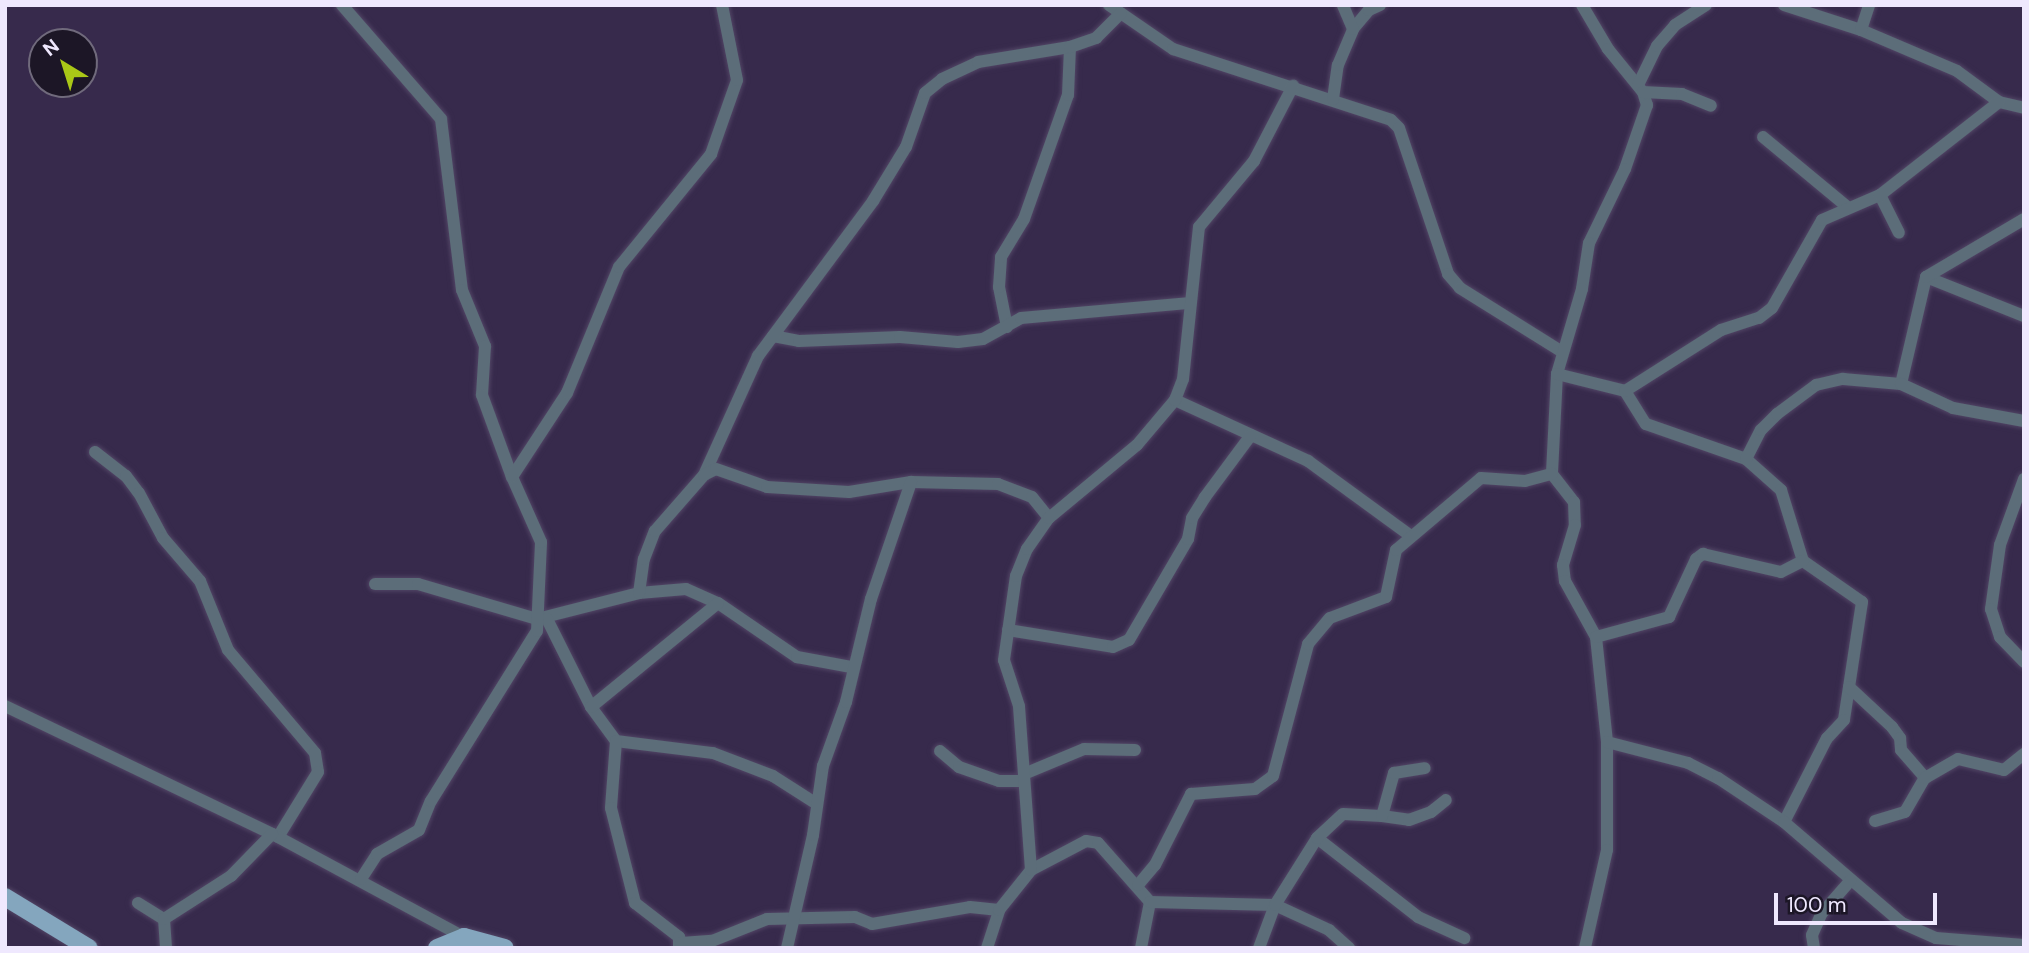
<!DOCTYPE html>
<html>
<head>
<meta charset="utf-8">
<style>
	body { margin:0 }
	#map { position:relative; width:2029px; height:953px; overflow:hidden; background:#372a4c; font-family:"DM Sans",sans-serif }
	div>[style] { position:absolute }
	[style*='--x'] { left:calc(var(--x)*1px); top:calc(var(--y)*1px); width:calc(var(--w)*1px); rotate:calc(var(--a)*1deg) }
	.roads { filter:drop-shadow(0 0 2px #514565) drop-shadow(0 0 2px #514565) }
	.street>* { height:12px; margin:-6px; padding:0 6px; transform-origin:6px; border-radius:6px; background:#5c6d79 }
	.primary>* { height:18px; margin:-9px; padding:0 9px; transform-origin:9px; border-radius:9px; background:#84a6be }
	span { translate:-50% -50%; white-space:nowrap; text-align:center; line-height:1.15; -webkit-text-stroke:6px #1c1626; paint-order:stroke }
	.frame { position:absolute; inset:0; border:7px solid #efe8fe; pointer-events:none }
	.north { position:absolute; left:28px; top:28px; width:70px; height:70px; box-sizing:border-box; background:#1c1626; border:2px solid #706a7c; border-radius:50%; rotate:322deg; font-size:19px; font-weight:700; line-height:28px; text-align:center; color:#efe8fe }
	.north::after { content:''; display:block; margin:auto; width:24px; height:32px; background:#aac717; clip-path:polygon(50% 0,100% 100%,50% 72%,0 100%) }
	.scale { position:absolute; left:1774px; top:893px; width:163px; height:32px; box-sizing:border-box; border:4px solid #efe8fe; border-top:0; padding-left:9px; font-size:21px; line-height:24px; white-space:nowrap; color:#efe8fe; -webkit-text-stroke:5px #1c1626; paint-order:stroke }
</style>
</head>
<body>
<div id="map">
	<div class="roads">
		<div class="street">
			<i style="--x:342;--y:5;--w:151;--a:49"></i>
			<i style="--x:441;--y:119;--w:172;--a:83"></i>
			<i style="--x:462;--y:290;--w:61;--a:67.7"></i>
			<i style="--x:485;--y:346;--w:49;--a:93.5"></i>
			<i style="--x:482;--y:395;--w:87;--a:69.9"></i>
			<i style="--x:1109;--y:5;--w:78;--a:34.5"></i>
			<i style="--x:1173;--y:49;--w:229;--a:18"></i>
			<i style="--x:1391;--y:120;--w:11;--a:45"></i>
			<i style="--x:1399;--y:128;--w:154;--a:71.4"></i>
			<i style="--x:1448;--y:274;--w:18;--a:49"></i>
			<i style="--x:1460;--y:288;--w:119;--a:32"></i>
			<i style="--x:1582;--y:5;--w:51;--a:59.4"></i>
			<i style="--x:1608;--y:49;--w:55;--a:50.9"></i>
			<i style="--x:1643;--y:92;--w:14;--a:73"></i>
			<i style="--x:1647;--y:105;--w:68;--a:109"></i>
			<i style="--x:1625;--y:169;--w:82;--a:115.9"></i>
			<i style="--x:1589;--y:243;--w:47;--a:98.7"></i>
			<i style="--x:1582;--y:289;--w:89;--a:106.4"></i>
			<i style="--x:1557;--y:374;--w:100;--a:92.9"></i>
			<i style="--x:1552;--y:474;--w:36;--a:52"></i>
			<i style="--x:1574;--y:502;--w:23;--a:88"></i>
			<i style="--x:1575;--y:525;--w:42;--a:106.7"></i>
			<i style="--x:1563;--y:565;--w:16;--a:83"></i>
			<i style="--x:1565;--y:581;--w:64;--a:61"></i>
			<i style="--x:1596;--y:637;--w:106;--a:84"></i>
			<i style="--x:1607;--y:742;--w:108;--a:90"></i>
			<i style="--x:1607;--y:850;--w:100;--a:102.7"></i>
			<i style="--x:1784;--y:5;--w:81;--a:18"></i>
			<i style="--x:1861;--y:30;--w:104;--a:23.1"></i>
			<i style="--x:1957;--y:71;--w:52;--a:36.4"></i>
			<i style="--x:1999;--y:102;--w:26;--a:13"></i>
			<i style="--x:1353;--y:29;--w:25;--a:-50"></i>
			<i style="--x:1369;--y:10;--w:12;--a:-24"></i>
			<i style="--x:1861;--y:30;--w:26;--a:-72"></i>
			<i style="--x:1638;--y:85;--w:43;--a:-64"></i>
			<i style="--x:1657;--y:46;--w:28;--a:-49"></i>
			<i style="--x:1675;--y:25;--w:37;--a:-33"></i>
			<i style="--x:1643;--y:92;--w:39;--a:3"></i>
			<i style="--x:1682;--y:94;--w:31;--a:22"></i>
			<i style="--x:1333;--y:99;--w:34;--a:-82"></i>
			<i style="--x:1338;--y:65;--w:39;--a:-67"></i>
			<i style="--x:1353;--y:29;--w:26;--a:-113"></i>
			<i style="--x:1763;--y:137;--w:108;--a:39.7"></i>
			<i style="--x:1880;--y:195;--w:42;--a:63.4"></i>
			<i style="--x:1926;--y:277;--w:105;--a:21.7"></i>
			<i style="--x:1007;--y:327;--w:41;--a:-101.3"></i>
			<i style="--x:999;--y:287;--w:30;--a:-86"></i>
			<i style="--x:1001;--y:257;--w:44;--a:-58.8"></i>
			<i style="--x:1024;--y:219;--w:132;--a:-70.5"></i>
			<i style="--x:1068;--y:95;--w:48;--a:-87.6"></i>
			<i style="--x:773;--y:336;--w:26;--a:11"></i>
			<i style="--x:799;--y:341;--w:101;--a:-2.3"></i>
			<i style="--x:900;--y:337;--w:58;--a:4.9"></i>
			<i style="--x:958;--y:342;--w:25;--a:-7"></i>
			<i style="--x:983;--y:339;--w:43;--a:-28.9"></i>
			<i style="--x:1021;--y:318;--w:170;--a:-5.1"></i>
			<i style="--x:1557;--y:374;--w:70;--a:14"></i>
			<i style="--x:1625;--y:391;--w:39;--a:58"></i>
			<i style="--x:1646;--y:424;--w:106;--a:19.3"></i>
			<i style="--x:1746;--y:459;--w:47;--a:41.5"></i>
			<i style="--x:1781;--y:490;--w:74;--a:72.8"></i>
			<i style="--x:1803;--y:561;--w:72;--a:34.8"></i>
			<i style="--x:1862;--y:602;--w:119;--a:98.7"></i>
			<i style="--x:1844;--y:720;--w:25;--a:133"></i>
			<i style="--x:1827;--y:738;--w:94;--a:117.1"></i>
			<i style="--x:1901;--y:384;--w:110;--a:-76.8"></i>
			<i style="--x:1926;--y:277;--w:114;--a:-30.6"></i>
			<i style="--x:1625;--y:391;--w:114;--a:-32.4"></i>
			<i style="--x:1721;--y:330;--w:40;--a:-18"></i>
			<i style="--x:1759;--y:318;--w:16;--a:-38"></i>
			<i style="--x:1772;--y:308;--w:101;--a:-60.4"></i>
			<i style="--x:1822;--y:220;--w:63;--a:-23.3"></i>
			<i style="--x:1880;--y:195;--w:151;--a:-38"></i>
			<i style="--x:1175;--y:400;--w:146;--a:24.6"></i>
			<i style="--x:1308;--y:461;--w:127;--a:36.1"></i>
			<i style="--x:95;--y:452;--w:39;--a:38"></i>
			<i style="--x:126;--y:476;--w:21;--a:53"></i>
			<i style="--x:139;--y:493;--w:51;--a:61.9"></i>
			<i style="--x:163;--y:538;--w:57;--a:49.3"></i>
			<i style="--x:200;--y:581;--w:74;--a:67.9"></i>
			<i style="--x:228;--y:650;--w:135;--a:49.8"></i>
			<i style="--x:315;--y:753;--w:19;--a:81"></i>
			<i style="--x:318;--y:772;--w:76;--a:121.6"></i>
			<i style="--x:1746;--y:459;--w:33;--a:-63"></i>
			<i style="--x:1761;--y:430;--w:23;--a:-45"></i>
			<i style="--x:1777;--y:414;--w:49;--a:-36.6"></i>
			<i style="--x:1816;--y:385;--w:28;--a:-13"></i>
			<i style="--x:1843;--y:379;--w:58;--a:4.9"></i>
			<i style="--x:1901;--y:384;--w:57;--a:24.8"></i>
			<i style="--x:1953;--y:408;--w:72;--a:10.4"></i>
			<i style="--x:704;--y:475;--w:131;--a:-65.6"></i>
			<i style="--x:758;--y:356;--w:193;--a:-53.4"></i>
			<i style="--x:873;--y:201;--w:63;--a:-58.6"></i>
			<i style="--x:906;--y:147;--w:57;--a:-70.6"></i>
			<i style="--x:925;--y:93;--w:22;--a:-39"></i>
			<i style="--x:942;--y:79;--w:40;--a:-25"></i>
			<i style="--x:978;--y:62;--w:93;--a:-9.3"></i>
			<i style="--x:1070;--y:47;--w:28;--a:-19"></i>
			<i style="--x:1096;--y:38;--w:35;--a:-45"></i>
			<i style="--x:2024;--y:479;--w:70;--a:110"></i>
			<i style="--x:2000;--y:545;--w:65;--a:98"></i>
			<i style="--x:1991;--y:609;--w:29;--a:72"></i>
			<i style="--x:2000;--y:637;--w:35;--a:46"></i>
			<i style="--x:375;--y:584;--w:43;--a:0"></i>
			<i style="--x:418;--y:584;--w:124;--a:16.4"></i>
			<i style="--x:537;--y:619;--w:105;--a:-14.3"></i>
			<i style="--x:639;--y:593;--w:47;--a:-4.9"></i>
			<i style="--x:686;--y:589;--w:35;--a:24"></i>
			<i style="--x:718;--y:603;--w:96;--a:34.4"></i>
			<i style="--x:797;--y:657;--w:55;--a:10.5"></i>
			<i style="--x:639;--y:593;--w:34;--a:-82"></i>
			<i style="--x:644;--y:559;--w:30;--a:-69"></i>
			<i style="--x:655;--y:531;--w:74;--a:-48.8"></i>
			<i style="--x:704;--y:475;--w:13;--a:-27"></i>
			<i style="--x:716;--y:469;--w:54;--a:19.4"></i>
			<i style="--x:767;--y:487;--w:82;--a:3.5"></i>
			<i style="--x:849;--y:492;--w:63;--a:-9.2"></i>
			<i style="--x:911;--y:482;--w:87;--a:1.3"></i>
			<i style="--x:998;--y:484;--w:36;--a:21"></i>
			<i style="--x:1032;--y:497;--w:27;--a:51"></i>
			<i style="--x:547;--y:619;--w:98;--a:63.4"></i>
			<i style="--x:591;--y:707;--w:42;--a:53.7"></i>
			<i style="--x:616;--y:741;--w:98;--a:7.1"></i>
			<i style="--x:713;--y:753;--w:64;--a:21"></i>
			<i style="--x:773;--y:776;--w:52;--a:32.5"></i>
			<i style="--x:1008;--y:630;--w:106;--a:9.2"></i>
			<i style="--x:1113;--y:647;--w:17;--a:-24"></i>
			<i style="--x:1129;--y:640;--w:117;--a:-59.7"></i>
			<i style="--x:1188;--y:539;--w:21;--a:-79"></i>
			<i style="--x:1192;--y:518;--w:25;--a:-58"></i>
			<i style="--x:1205;--y:497;--w:77;--a:-53.4"></i>
			<i style="--x:1596;--y:637;--w:76;--a:-15.3"></i>
			<i style="--x:1669;--y:617;--w:64;--a:-65"></i>
			<i style="--x:1696;--y:559;--w:9;--a:-36"></i>
			<i style="--x:1703;--y:554;--w:80;--a:13"></i>
			<i style="--x:1781;--y:572;--w:25;--a:-27"></i>
			<i style="--x:1849;--y:687;--w:59;--a:42.9"></i>
			<i style="--x:1892;--y:727;--w:14;--a:54"></i>
			<i style="--x:1900;--y:738;--w:12;--a:85"></i>
			<i style="--x:1901;--y:750;--w:37;--a:49"></i>
			<i style="--x:5;--y:706;--w:303;--a:25.6"></i>
			<i style="--x:278;--y:837;--w:211;--a:28.3"></i>
			<i style="--x:591;--y:707;--w:164;--a:-39.3"></i>
			<i style="--x:616;--y:741;--w:67;--a:94.3"></i>
			<i style="--x:611;--y:808;--w:98;--a:75.8"></i>
			<i style="--x:635;--y:903;--w:56;--a:37.7"></i>
			<i style="--x:679;--y:937;--w:10;--a:90"></i>
			<i style="--x:1607;--y:742;--w:84;--a:14.5"></i>
			<i style="--x:1688;--y:763;--w:34;--a:27"></i>
			<i style="--x:1718;--y:778;--w:79;--a:33.7"></i>
			<i style="--x:1784;--y:822;--w:155;--a:40.6"></i>
			<i style="--x:1902;--y:923;--w:37;--a:24"></i>
			<i style="--x:1936;--y:938;--w:88;--a:4.5"></i>
			<i style="--x:940;--y:751;--w:25;--a:40"></i>
			<i style="--x:959;--y:767;--w:42;--a:19.3"></i>
			<i style="--x:999;--y:781;--w:25;--a:0"></i>
			<i style="--x:1024;--y:774;--w:65;--a:-22.6"></i>
			<i style="--x:1084;--y:749;--w:51;--a:1.1"></i>
			<i style="--x:1382;--y:816;--w:27;--a:8"></i>
			<i style="--x:1409;--y:820;--w:23;--a:-20"></i>
			<i style="--x:1431;--y:812;--w:19;--a:-39"></i>
			<i style="--x:1875;--y:821;--w:31;--a:-17"></i>
			<i style="--x:1905;--y:812;--w:39;--a:-60"></i>
			<i style="--x:1925;--y:778;--w:38;--a:-30"></i>
			<i style="--x:1958;--y:759;--w:47;--a:13.4"></i>
			<i style="--x:2004;--y:770;--w:26;--a:-39"></i>
			<i style="--x:1317;--y:838;--w:128;--a:38"></i>
			<i style="--x:1418;--y:917;--w:51;--a:24.5"></i>
			<i style="--x:1031;--y:870;--w:62;--a:-27.8"></i>
			<i style="--x:1086;--y:841;--w:12;--a:9"></i>
			<i style="--x:1098;--y:843;--w:79;--a:48.6"></i>
			<i style="--x:1150;--y:902;--w:47;--a:101.1"></i>
			<i style="--x:361;--y:879;--w:30;--a:-57"></i>
			<i style="--x:377;--y:854;--w:48;--a:-29.7"></i>
			<i style="--x:419;--y:830;--w:31;--a:-68"></i>
			<i style="--x:431;--y:801;--w:200;--a:-58.1"></i>
			<i style="--x:537;--y:631;--w:89;--a:-87.4"></i>
			<i style="--x:541;--y:542;--w:71;--a:-114"></i>
			<i style="--x:512;--y:477;--w:100;--a:-56.8"></i>
			<i style="--x:567;--y:393;--w:136;--a:-67.6"></i>
			<i style="--x:619;--y:267;--w:146;--a:-50.8"></i>
			<i style="--x:711;--y:154;--w:78;--a:-70.6"></i>
			<i style="--x:737;--y:80;--w:76;--a:-101.3"></i>
			<i style="--x:1138;--y:885;--w:26;--a:-50"></i>
			<i style="--x:1155;--y:865;--w:80;--a:-63.1"></i>
			<i style="--x:1191;--y:794;--w:64;--a:-4.5"></i>
			<i style="--x:1255;--y:789;--w:22;--a:-36"></i>
			<i style="--x:1273;--y:776;--w:137;--a:-75.1"></i>
			<i style="--x:1308;--y:644;--w:34;--a:-50"></i>
			<i style="--x:1330;--y:618;--w:60;--a:-20.6"></i>
			<i style="--x:1386;--y:597;--w:48;--a:-78"></i>
			<i style="--x:1396;--y:550;--w:111;--a:-40.3"></i>
			<i style="--x:1481;--y:478;--w:44;--a:3.9"></i>
			<i style="--x:1525;--y:481;--w:28;--a:-15"></i>
			<i style="--x:1150;--y:902;--w:125;--a:1.4"></i>
			<i style="--x:1275;--y:905;--w:60;--a:24.8"></i>
			<i style="--x:1329;--y:930;--w:27;--a:42"></i>
			<i style="--x:138;--y:903;--w:31;--a:32"></i>
			<i style="--x:164;--y:919;--w:29;--a:86"></i>
			<i style="--x:164;--y:919;--w:80;--a:-32.7"></i>
			<i style="--x:231;--y:876;--w:59;--a:-45.7"></i>
			<i style="--x:681;--y:943;--w:31;--a:-4"></i>
			<i style="--x:712;--y:941;--w:59;--a:-21.8"></i>
			<i style="--x:767;--y:919;--w:88;--a:-1.3"></i>
			<i style="--x:855;--y:917;--w:18;--a:22"></i>
			<i style="--x:872;--y:924;--w:99;--a:-9.8"></i>
			<i style="--x:970;--y:907;--w:29;--a:6"></i>
			<i style="--x:787;--y:948;--w:116;--a:-77"></i>
			<i style="--x:813;--y:835;--w:70;--a:-81.8"></i>
			<i style="--x:823;--y:766;--w:68;--a:-70.2"></i>
			<i style="--x:846;--y:702;--w:106;--a:-76.4"></i>
			<i style="--x:871;--y:599;--w:124;--a:-71.1"></i>
			<i style="--x:987;--y:948;--w:40;--a:-72"></i>
			<i style="--x:999;--y:910;--w:51;--a:-51.3"></i>
			<i style="--x:1031;--y:870;--w:164;--a:-94.2"></i>
			<i style="--x:1019;--y:706;--w:48;--a:-108.1"></i>
			<i style="--x:1004;--y:660;--w:85;--a:-81.9"></i>
			<i style="--x:1016;--y:576;--w:29;--a:-68"></i>
			<i style="--x:1027;--y:549;--w:38;--a:-55"></i>
			<i style="--x:1049;--y:518;--w:114;--a:-39.7"></i>
			<i style="--x:1137;--y:445;--w:59;--a:-49.8"></i>
			<i style="--x:1175;--y:400;--w:22;--a:-69"></i>
			<i style="--x:1183;--y:379;--w:153;--a:-84"></i>
			<i style="--x:1199;--y:227;--w:86;--a:-50.2"></i>
			<i style="--x:1254;--y:161;--w:85;--a:-62.5"></i>
			<i style="--x:1259;--y:948;--w:46;--a:-69.6"></i>
			<i style="--x:1275;--y:905;--w:79;--a:-57.9"></i>
			<i style="--x:1317;--y:838;--w:35;--a:-43"></i>
			<i style="--x:1343;--y:814;--w:39;--a:3"></i>
			<i style="--x:1382;--y:816;--w:45;--a:-74.4"></i>
			<i style="--x:1394;--y:773;--w:31;--a:-9"></i>
			<i style="--x:1814;--y:948;--w:13;--a:-99"></i>
			<i style="--x:1812;--y:935;--w:24;--a:-66"></i>
			<i style="--x:1822;--y:913;--w:43;--a:-48.8"></i>
		</div>
		<div class="primary">
			<i style="--x:5;--y:897;--w:98;--a:31.3"></i>
			<i style="--x:437;--y:948;--w:29;--a:-22"></i>
			<i style="--x:464;--y:937;--w:42;--a:15"></i>
		</div>
	</div>
	<div class="frame"></div>
	<div class="north">N</div>
	<div class="scale">100 m</div>
</div>
</body>
</html>
